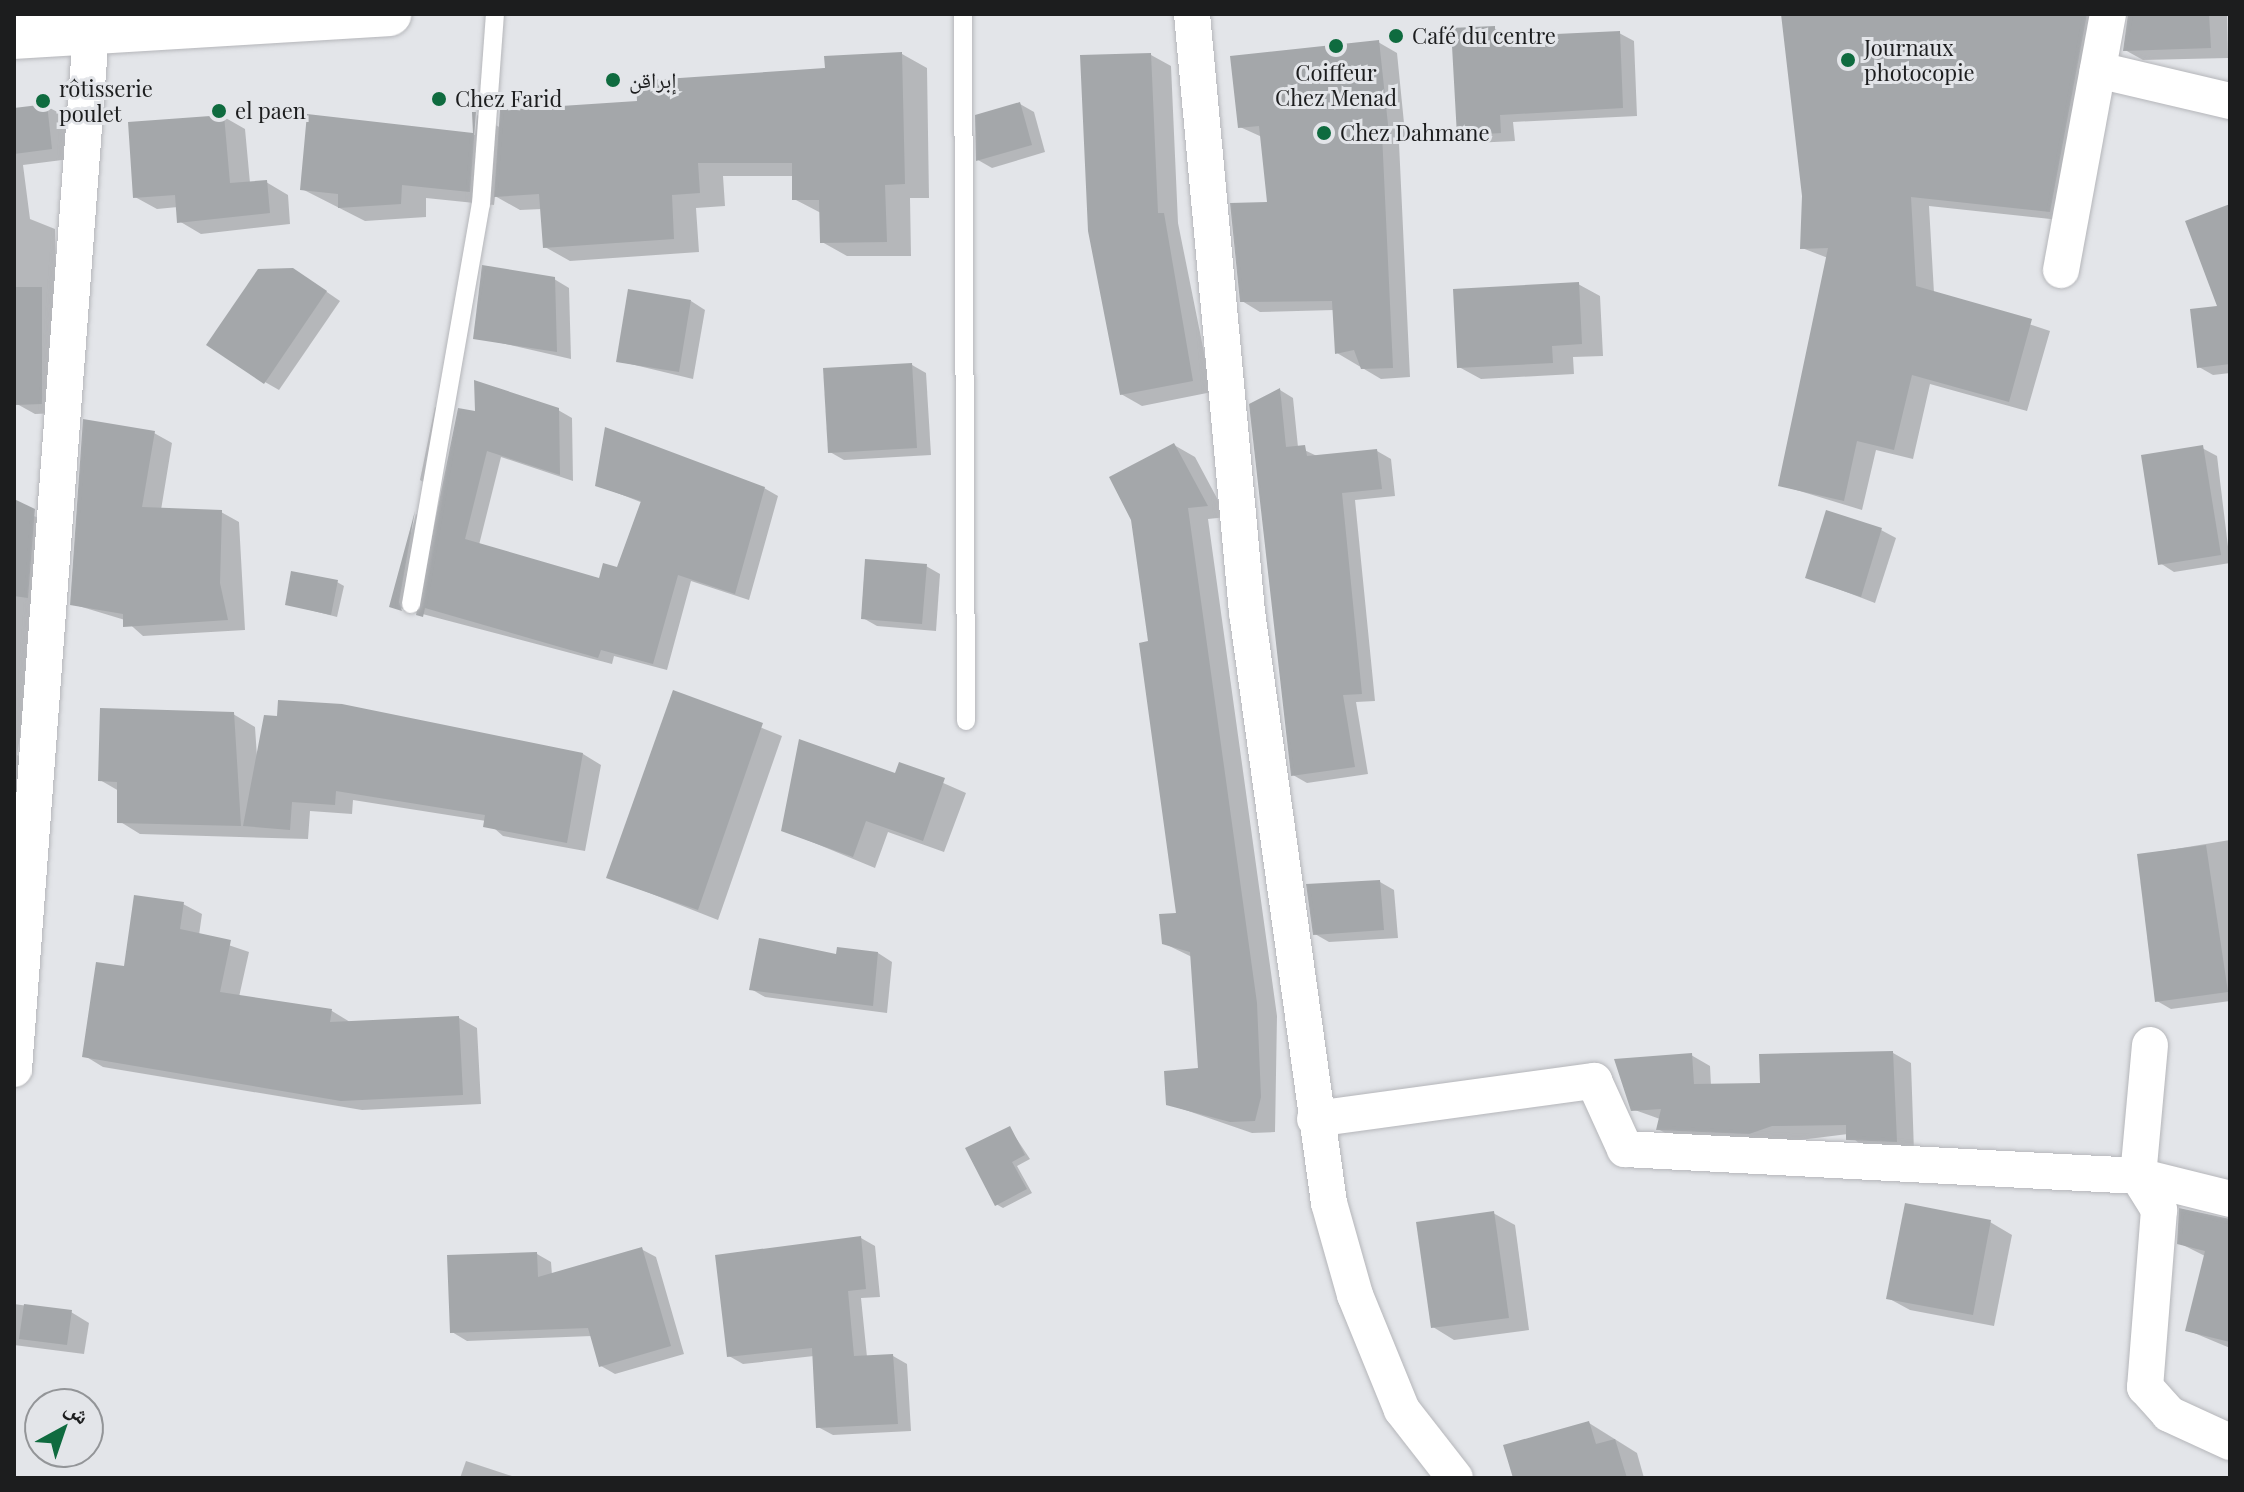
<!DOCTYPE html>
<html>
<head>
<meta charset="utf-8">
<style>
	body { margin:0 }
	#map { position:relative; width:2244px; height:1492px; overflow:hidden; background:#e3e5e9; font-family:"Playfair Display","Noto Naskh Arabic",serif }
	div>[style] { position:absolute }
	[style*='--x'] { left:calc(var(--x)*1px); top:calc(var(--y)*1px); width:calc(var(--w)*1px); rotate:calc(var(--a)*1deg) }
	.shadow>* { inset:0; background:#0003 }
	.building>* { inset:0; background:#a4a7aa }
	.roads { filter:drop-shadow(0 0 2px #b5b6ba) drop-shadow(0 0 2px #b5b6ba) }
	.lane>* { height:18px; margin:-9px; padding:0 9px; transform-origin:9px; border-radius:9px; background:#fff }
	.street>* { height:36px; margin:-18px; padding:0 18px; transform-origin:18px; border-radius:18px; background:#fff }
	.primary>* { height:44px; margin:-22px; padding:0 22px; transform-origin:22px; border-radius:22px; background:#fff }
	.dots>* { width:22px; height:22px; translate:-50% -50%; box-sizing:border-box; border:4px solid #e3e5e9; border-radius:50% }
	span { translate:-50% -50%; white-space:nowrap; text-align:center; line-height:1.15; -webkit-text-stroke:6px #e3e5e9; paint-order:stroke }
	.poi-label { font-size:22px; color:#1c1d1e }
	.left { translate:0 -50%; text-align:left }
	.frame { position:absolute; inset:0; border:16px solid #1c1d1e; pointer-events:none }
	.north { position:absolute; left:24px; top:1388px; width:80px; height:80px; box-sizing:border-box; background:#e3e5e9; border:2px solid #939598; border-radius:50%; rotate:40deg; font-size:22px; font-weight:700; line-height:32px; text-align:center; color:#1c1d1e }
	.north::after { content:''; display:block; margin:auto; width:28px; height:36px; background:#0f6b3f; clip-path:polygon(50% 0,100% 100%,50% 72%,0 100%) }
</style>
</head>
<body>
<div id="map">
	<div class="shadow">
		<i style="clip-path:polygon(1783px 14px,2109px 14px,2069px 221px,1929px 206px,1934px 293px,2050px 331px,2027px 411px,1930px 384px,1913px 459px,1876px 450px,1862px 510px,1780px 485px,1828px 258px,1802px 248px,1804px 196px)"></i>
		<i style="clip-path:polygon(2129px 14px,2227px 14px,2228px 58px,2143px 60px,2125px 50px)"></i>
		<i style="clip-path:polygon(1494px 28px,1509px 38px,1619px 33px,1634px 41px,1637px 116px,1513px 122px,1515px 141px,1473px 143px,1459px 134px)"></i>
		<i style="clip-path:polygon(1378px 42px,1397px 53px,1406px 143px,1399px 143px,1410px 377px,1381px 379px,1337px 353px,1334px 310px,1260px 312px,1242px 301px,1269px 204px,1262px 137px,1240px 127px)"></i>
		<i style="clip-path:polygon(902px 54px,927px 68px,929px 198px,910px 198px,911px 256px,847px 256px,822px 242px,821px 213px,794px 199px,794px 176px,723px 176px,725px 206px,696px 208px,699px 252px,570px 261px,545px 247px,542px 209px,520px 210px,495px 196px,494px 205px,426px 198px,426px 217px,365px 221px,302px 189px,309px 117px,475px 135px,477px 115px,501px 128px)"></i>
		<i style="clip-path:polygon(1151px 55px,1171px 66px,1178px 223px,1212px 392px,1142px 406px,1121px 394px)"></i>
		<i style="clip-path:polygon(1020px 104px,1034px 112px,1045px 152px,992px 168px,978px 160px)"></i>
		<i style="clip-path:polygon(46px 106px,65px 116px,70px 159px,23px 165px,30px 219px,55px 229px,60px 413px,35px 414px,17px 404px,14px 110px)"></i>
		<i style="clip-path:polygon(224px 117px,245px 129px,250px 183px,266px 182px,288px 195px,290px 224px,201px 234px,179px 221px,178px 207px,157px 209px,135px 197px)"></i>
		<i style="clip-path:polygon(2230px 206px,2230px 373px,2213px 375px,2199px 367px,2220px 308px)"></i>
		<i style="clip-path:polygon(308px 279px,340px 301px,279px 390px,265px 382px)"></i>
		<i style="clip-path:polygon(554px 279px,569px 288px,571px 359px,475px 337px)"></i>
		<i style="clip-path:polygon(1578px 284px,1600px 296px,1603px 356px,1573px 357px,1574px 374px,1481px 379px,1459px 367px)"></i>
		<i style="clip-path:polygon(691px 301px,705px 310px,693px 379px,618px 361px)"></i>
		<i style="clip-path:polygon(912px 365px,926px 373px,931px 455px,844px 460px,830px 452px)"></i>
		<i style="clip-path:polygon(1280px 390px,1293px 398px,1298px 447px,1319px 457px,1377px 451px,1391px 459px,1395px 496px,1355px 500px,1375px 701px,1356px 702px,1368px 774px,1307px 783px,1293px 775px)"></i>
		<i style="clip-path:polygon(435px 407px,447px 414px,434px 489px,420px 480px)"></i>
		<i style="clip-path:polygon(558px 410px,572px 418px,573px 481px,501px 457px,479px 545px,601px 581px,618px 569px,643px 503px,597px 485px,764px 488px,778px 496px,749px 600px,691px 581px,667px 670px,614px 656px,612px 664px,392px 606px,416px 514px,429px 521px,419px 592px,477px 413px)"></i>
		<i style="clip-path:polygon(154px 433px,172px 443px,161px 510px,221px 512px,239px 522px,245px 630px,143px 636px,125px 620px,72px 604px)"></i>
		<i style="clip-path:polygon(1174px 445px,1195px 457px,1227px 517px,1208px 519px,1277px 1016px,1275px 1132px,1252px 1133px,1168px 1104px,1200px 1070px,1192px 957px,1163px 943px,1178px 915px,1150px 643px)"></i>
		<i style="clip-path:polygon(2202px 448px,2217px 456px,2230px 563px,2174px 572px,2160px 563px)"></i>
		<i style="clip-path:polygon(14px 510px,56px 523px,17px 755px,28px 761px,14px 899px)"></i>
		<i style="clip-path:polygon(1881px 530px,1896px 538px,1875px 603px,1807px 577px)"></i>
		<i style="clip-path:polygon(926px 566px,940px 574px,936px 631px,877px 626px,863px 618px)"></i>
		<i style="clip-path:polygon(337px 582px,344px 586px,337px 617px,287px 604px)"></i>
		<i style="clip-path:polygon(674px 693px,782px 736px,718px 920px,609px 877px)"></i>
		<i style="clip-path:polygon(233px 714px,255px 727px,257px 757px,583px 754px,601px 765px,585px 851px,503px 836px,486px 821px,353px 800px,352px 814px,310px 811px,308px 839px,140px 834px,119px 821px,119px 791px,100px 780px)"></i>
		<i style="clip-path:polygon(900px 764px,966px 793px,944px 852px,888px 832px,875px 868px,783px 830px,896px 776px)"></i>
		<i style="clip-path:polygon(2230px 840px,2230px 1001px,2171px 1009px,2157px 1001px,2139px 855px)"></i>
		<i style="clip-path:polygon(1380px 882px,1394px 890px,1398px 938px,1329px 942px,1315px 934px)"></i>
		<i style="clip-path:polygon(183px 904px,202px 914px,199px 935px,249px 952px,239px 997px,332px 1011px,350px 1022px,459px 1018px,477px 1028px,481px 1104px,362px 1110px,103px 1067px,85px 1056px,126px 968px)"></i>
		<i style="clip-path:polygon(878px 953px,892px 962px,887px 1013px,765px 997px,751px 989px,838px 956px)"></i>
		<i style="clip-path:polygon(1893px 1053px,1911px 1063px,1914px 1152px,1866px 1149px,1848px 1134px,1769px 1144px,1676px 1139px,1658px 1129px,1660px 1119px,1632px 1109px,1691px 1055px,1710px 1066px,1711px 1086px,1762px 1084px)"></i>
		<i style="clip-path:polygon(1010px 1129px,1030px 1159px,1017px 1166px,1032px 1193px,1003px 1208px,996px 1204px)"></i>
		<i style="clip-path:polygon(1493px 1213px,1515px 1225px,1529px 1330px,1454px 1340px,1433px 1327px)"></i>
		<i style="clip-path:polygon(2230px 1220px,2230px 1348px,2187px 1330px,2205px 1256px,2179px 1243px)"></i>
		<i style="clip-path:polygon(1990px 1222px,2012px 1235px,1994px 1326px,1910px 1310px,1888px 1298px)"></i>
		<i style="clip-path:polygon(861px 1238px,875px 1246px,880px 1297px,861px 1298px,867px 1357px,893px 1356px,907px 1364px,911px 1431px,833px 1435px,818px 1427px,814px 1356px,743px 1364px,729px 1356px)"></i>
		<i style="clip-path:polygon(641px 1249px,656px 1257px,684px 1354px,615px 1374px,601px 1366px,592px 1336px,467px 1341px,452px 1332px,537px 1254px,551px 1262px,552px 1275px)"></i>
		<i style="clip-path:polygon(14px 1304px,71px 1312px,89px 1323px,84px 1354px,14px 1345px)"></i>
		<i style="clip-path:polygon(1589px 1423px,1637px 1453px,1644px 1478px,1515px 1478px)"></i>
		<i style="clip-path:polygon(466px 1461px,518px 1478px,460px 1478px)"></i>
	</div>
	<div class="building">
		<i style="clip-path:polygon(1781px 14px,2087px 14px,2050px 212px,1911px 197px,1916px 286px,2032px 319px,2009px 402px,1912px 375px,1894px 450px,1857px 441px,1844px 501px,1778px 486px,1828px 248px,1800px 249px,1802px 196px)"></i>
		<i style="clip-path:polygon(2128px 14px,2209px 14px,2211px 48px,2123px 51px)"></i>
		<i style="clip-path:polygon(1495px 26px,1495px 37px,1620px 31px,1623px 108px,1500px 115px,1501px 133px,1457px 136px,1451px 28px)"></i>
		<i style="clip-path:polygon(1379px 40px,1389px 134px,1382px 134px,1393px 368px,1361px 369px,1354px 350px,1335px 354px,1332px 301px,1240px 302px,1230px 203px,1267px 202px,1259px 126px,1238px 128px,1230px 56px)"></i>
		<i style="clip-path:polygon(902px 52px,905px 184px,885px 185px,887px 242px,820px 243px,819px 200px,792px 200px,792px 163px,698px 163px,700px 193px,672px 195px,674px 239px,543px 248px,539px 194px,494px 197px,500px 110px,637px 101px,636px 81px,825px 68px,824px 56px)"></i>
		<i style="clip-path:polygon(1151px 53px,1158px 213px,1164px 213px,1193px 381px,1120px 395px,1088px 231px,1080px 55px)"></i>
		<i style="clip-path:polygon(1020px 102px,1032px 145px,976px 161px,975px 115px)"></i>
		<i style="clip-path:polygon(47px 104px,52px 149px,14px 154px,14px 108px)"></i>
		<i style="clip-path:polygon(472px 112px,476px 112px,470px 192px,402px 185px,401px 204px,338px 208px,338px 194px,300px 190px,307px 114px,473px 133px)"></i>
		<i style="clip-path:polygon(224px 115px,230px 183px,267px 180px,270px 213px,177px 223px,175px 195px,133px 198px,128px 122px)"></i>
		<i style="clip-path:polygon(2230px 204px,2230px 364px,2197px 368px,2190px 309px,2217px 306px,2185px 221px)"></i>
		<i style="clip-path:polygon(482px 265px,555px 277px,557px 352px,473px 339px)"></i>
		<i style="clip-path:polygon(293px 268px,327px 291px,264px 384px,206px 345px,258px 269px)"></i>
		<i style="clip-path:polygon(1579px 282px,1582px 344px,1552px 346px,1553px 363px,1457px 368px,1453px 289px)"></i>
		<i style="clip-path:polygon(14px 287px,42px 287px,42px 404px,14px 405px)"></i>
		<i style="clip-path:polygon(628px 289px,691px 300px,679px 372px,616px 362px)"></i>
		<i style="clip-path:polygon(912px 363px,917px 448px,828px 453px,823px 368px)"></i>
		<i style="clip-path:polygon(474px 380px,559px 408px,560px 475px,487px 451px,465px 539px,599px 578px,603px 563px,617px 567px,641px 501px,595px 486px,605px 427px,765px 487px,735px 594px,678px 575px,653px 664px,601px 650px,598px 658px,425px 608px,423px 617px,416px 615px,458px 408px,475px 411px)"></i>
		<i style="clip-path:polygon(1280px 388px,1286px 447px,1305px 445px,1307px 456px,1377px 449px,1382px 489px,1342px 493px,1362px 694px,1343px 695px,1355px 767px,1291px 776px,1249px 404px)"></i>
		<i style="clip-path:polygon(83px 419px,155px 431px,142px 507px,222px 510px,220px 583px,228px 620px,123px 627px,123px 614px,70px 605px)"></i>
		<i style="clip-path:polygon(1174px 443px,1208px 506px,1188px 508px,1257px 1003px,1261px 1097px,1255px 1121px,1230px 1122px,1166px 1105px,1164px 1071px,1198px 1068px,1190px 952px,1162px 944px,1159px 914px,1176px 913px,1139px 643px,1148px 641px,1131px 520px,1109px 477px)"></i>
		<i style="clip-path:polygon(2203px 445px,2221px 555px,2158px 565px,2141px 455px)"></i>
		<i style="clip-path:polygon(14px 499px,35px 509px,28px 598px,14px 596px)"></i>
		<i style="clip-path:polygon(1826px 510px,1882px 528px,1861px 597px,1805px 578px)"></i>
		<i style="clip-path:polygon(415px 511px,399px 602px,402px 611px,389px 607px)"></i>
		<i style="clip-path:polygon(865px 559px,927px 564px,922px 624px,861px 619px)"></i>
		<i style="clip-path:polygon(291px 571px,338px 580px,331px 615px,285px 605px)"></i>
		<i style="clip-path:polygon(673px 690px,763px 723px,698px 910px,606px 878px)"></i>
		<i style="clip-path:polygon(278px 700px,342px 704px,583px 753px,567px 843px,483px 827px,485px 815px,336px 791px,335px 805px,292px 802px,290px 830px,243px 826px,264px 715px,277px 716px)"></i>
		<i style="clip-path:polygon(100px 708px,234px 712px,241px 826px,117px 823px,117px 782px,98px 781px)"></i>
		<i style="clip-path:polygon(799px 739px,895px 773px,899px 762px,945px 778px,923px 841px,866px 821px,853px 857px,781px 831px)"></i>
		<i style="clip-path:polygon(2206px 845px,2228px 992px,2155px 1002px,2137px 854px)"></i>
		<i style="clip-path:polygon(1380px 880px,1384px 930px,1313px 935px,1306px 884px)"></i>
		<i style="clip-path:polygon(134px 895px,184px 902px,180px 929px,231px 940px,220px 992px,332px 1009px,330px 1022px,459px 1016px,463px 1095px,341px 1101px,82px 1057px,96px 962px,124px 966px)"></i>
		<i style="clip-path:polygon(759px 938px,836px 954px,837px 947px,878px 952px,873px 1006px,749px 990px)"></i>
		<i style="clip-path:polygon(1893px 1051px,1897px 1142px,1846px 1140px,1846px 1125px,1772px 1126px,1749px 1134px,1656px 1130px,1661px 1109px,1631px 1111px,1614px 1059px,1692px 1053px,1694px 1084px,1760px 1083px,1759px 1054px)"></i>
		<i style="clip-path:polygon(1010px 1126px,1025px 1155px,1012px 1162px,1027px 1189px,995px 1206px,965px 1148px)"></i>
		<i style="clip-path:polygon(1905px 1203px,1991px 1220px,1973px 1315px,1886px 1299px)"></i>
		<i style="clip-path:polygon(2179px 1208px,2230px 1219px,2230px 1342px,2185px 1331px,2205px 1251px,2177px 1244px)"></i>
		<i style="clip-path:polygon(1494px 1211px,1509px 1318px,1431px 1328px,1416px 1222px)"></i>
		<i style="clip-path:polygon(861px 1236px,866px 1289px,848px 1291px,854px 1356px,893px 1354px,898px 1424px,816px 1428px,812px 1348px,727px 1357px,715px 1255px)"></i>
		<i style="clip-path:polygon(642px 1247px,671px 1346px,599px 1367px,588px 1328px,450px 1333px,447px 1255px,537px 1252px,538px 1277px)"></i>
		<i style="clip-path:polygon(24px 1304px,72px 1310px,67px 1345px,19px 1339px)"></i>
		<i style="clip-path:polygon(1589px 1421px,1596px 1444px,1615px 1439px,1627px 1478px,1513px 1478px,1503px 1445px)"></i>
	</div>
	<div class="roads">
		<div class="lane">
			<i style="--x:963;--y:14;--w:707;--a:89.76"></i>
			<i style="--x:411;--y:604;--w:406;--a:-80.1"></i>
			<i style="--x:481;--y:204;--w:191;--a:-85.8"></i>
		</div>
		<div class="street">
			<i style="--x:1192;--y:14;--w:601;--a:84.75"></i>
			<i style="--x:1247;--y:612;--w:597;--a:82.1"></i>
			<i style="--x:1329;--y:1203;--w:96;--a:74.2"></i>
			<i style="--x:1355;--y:1295;--w:124;--a:67.8"></i>
			<i style="--x:1402;--y:1410;--w:86;--a:52.1"></i>
			<i style="--x:2098;--y:70;--w:136;--a:13.2"></i>
			<i style="--x:2061;--y:270;--w:260;--a:-79.6"></i>
			<i style="--x:2150;--y:1045;--w:132;--a:95.2"></i>
			<i style="--x:2138;--y:1176;--w:40;--a:58"></i>
			<i style="--x:2159;--y:1210;--w:178;--a:94.5"></i>
			<i style="--x:2145;--y:1387;--w:36;--a:48"></i>
			<i style="--x:2169;--y:1414;--w:67;--a:24.7"></i>
			<i style="--x:14;--y:1069;--w:1040;--a:-85.75"></i>
			<i style="--x:1315;--y:1119;--w:282;--a:-7.8"></i>
			<i style="--x:1594;--y:1081;--w:75;--a:65.5"></i>
			<i style="--x:1625;--y:1149;--w:514;--a:3.01"></i>
			<i style="--x:2138;--y:1176;--w:95;--a:14"></i>
		</div>
		<div class="primary">
			<i style="--x:14;--y:37;--w:376;--a:-3.5"></i>
		</div>
	</div>
	<div class="dots">
		<i style="left:1396px;top:36px;background:#0f6b3f"></i>
		<i style="left:1336px;top:46px;background:#0f6b3f"></i>
		<i style="left:1848px;top:60px;background:#0f6b3f"></i>
		<i style="left:613px;top:80px;background:#0f6b3f"></i>
		<i style="left:439px;top:99px;background:#0f6b3f"></i>
		<i style="left:43px;top:101px;background:#0f6b3f"></i>
		<i style="left:219px;top:111px;background:#0f6b3f"></i>
		<i style="left:1324px;top:133px;background:#0f6b3f"></i>
	</div>
	<div class="poi-label">
		<span class="left" style="left:1412px;top:36px">Café du centre</span>
		<span class="left" style="left:1864px;top:60px">Journaux<br>photocopie</span>
		<span style="left:1336px;top:85px">Coiffeur<br>Chez Menad</span>
		<span class="left" style="left:629px;top:80px">إبراقن</span>
		<span class="left" style="left:59px;top:101px">rôtisserie<br>poulet</span>
		<span class="left" style="left:455px;top:99px">Chez Farid</span>
		<span class="left" style="left:235px;top:111px">el paen</span>
		<span class="left" style="left:1340px;top:133px">Chez Dahmane</span>
	</div>
	<div class="frame"></div>
	<div class="north">ش</div>
</div>
</body>
</html>
